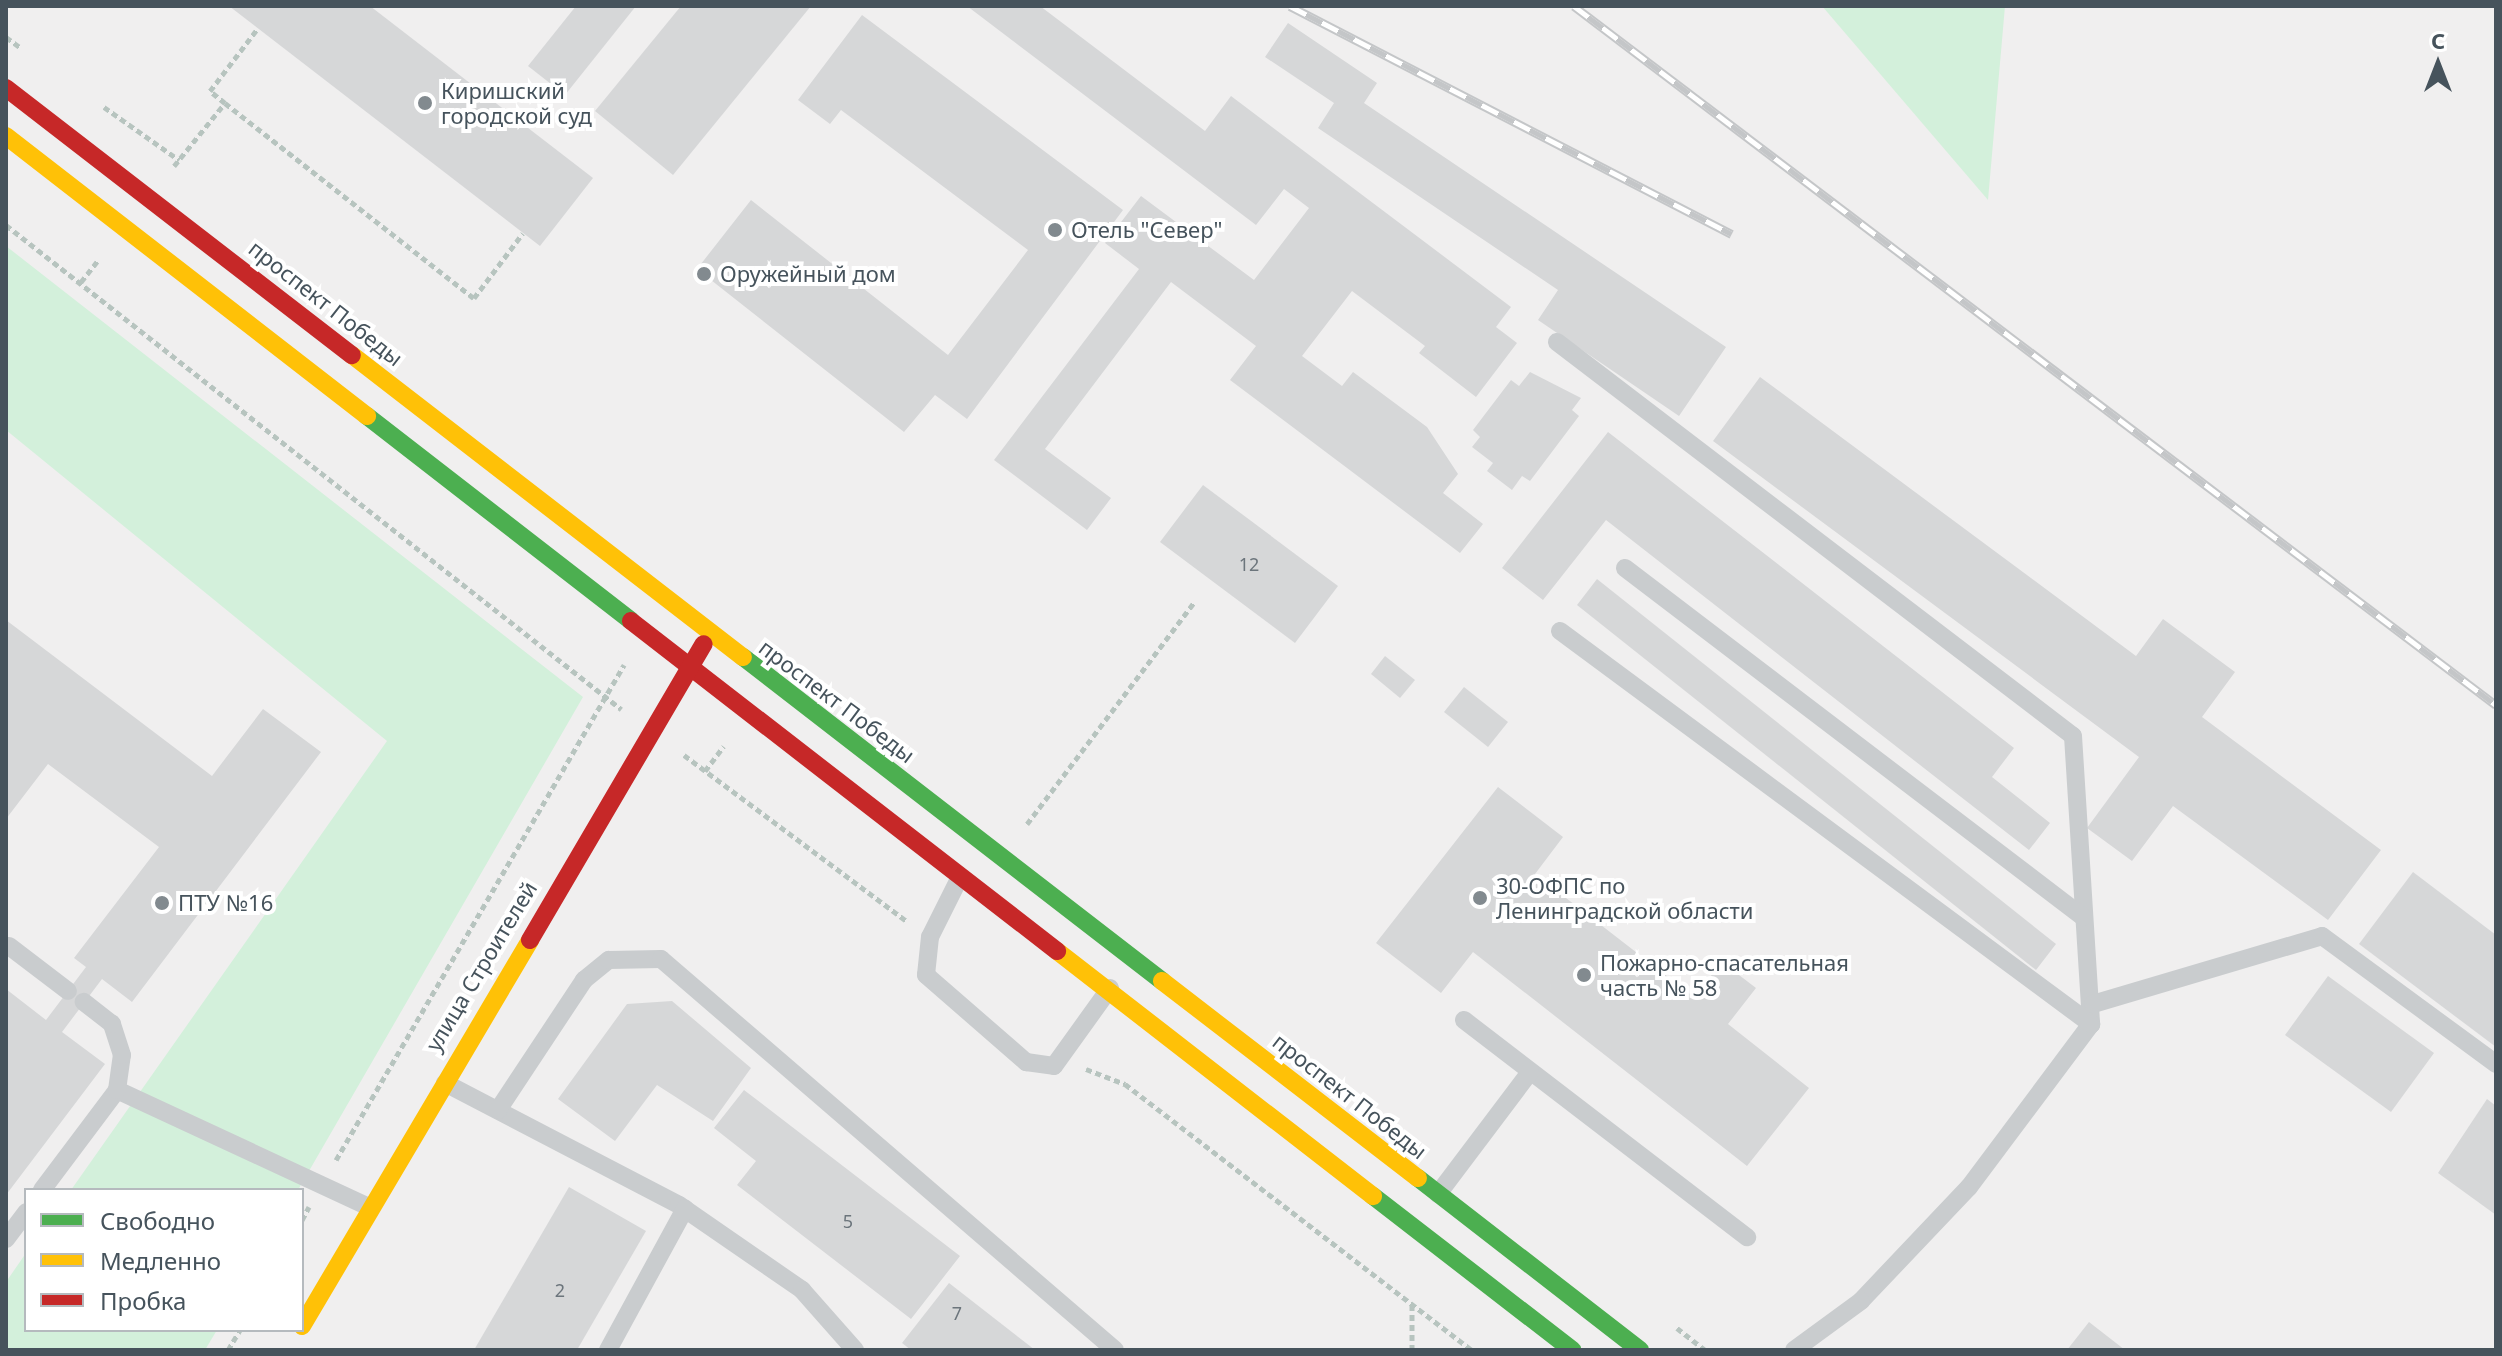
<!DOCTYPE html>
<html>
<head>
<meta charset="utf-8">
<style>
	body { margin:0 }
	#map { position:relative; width:2502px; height:1356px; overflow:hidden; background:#f0efef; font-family:"Noto Sans",sans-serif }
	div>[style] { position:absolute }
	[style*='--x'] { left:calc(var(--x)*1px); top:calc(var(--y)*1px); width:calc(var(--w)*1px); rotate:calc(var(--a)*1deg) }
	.green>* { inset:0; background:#d3f0db }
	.building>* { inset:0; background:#d6d7d8 }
	.path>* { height:5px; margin-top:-2.5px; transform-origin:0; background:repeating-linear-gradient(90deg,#b7c4bf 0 6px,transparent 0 10px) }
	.lane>* { height:18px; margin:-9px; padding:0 9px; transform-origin:9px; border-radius:9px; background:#c9ccce }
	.fast>* { height:18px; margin:-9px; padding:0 9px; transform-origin:9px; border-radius:9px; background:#4caf50 }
	.slow>* { height:18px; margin:-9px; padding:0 9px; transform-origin:9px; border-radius:9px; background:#ffc107 }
	.jam>* { height:18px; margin:-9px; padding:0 9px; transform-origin:9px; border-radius:9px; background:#c62828 }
	.rail>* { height:9px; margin-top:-4.5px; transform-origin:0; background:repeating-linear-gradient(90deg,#fff 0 18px,#c4c6c8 0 36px); box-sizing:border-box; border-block:2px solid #c4c6c8 }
	.dots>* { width:22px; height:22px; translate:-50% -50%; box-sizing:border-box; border:4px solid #fff; border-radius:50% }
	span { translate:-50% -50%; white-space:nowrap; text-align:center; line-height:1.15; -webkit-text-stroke:8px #fff; paint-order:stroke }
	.number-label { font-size:18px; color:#6c757c }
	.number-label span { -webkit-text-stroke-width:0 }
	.poi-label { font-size:22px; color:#46535c }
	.left { translate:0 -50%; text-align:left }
	.street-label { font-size:22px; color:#46535c }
	.frame { position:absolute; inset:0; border:8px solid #46535c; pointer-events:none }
	.legend { position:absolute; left:24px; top:1188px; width:280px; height:144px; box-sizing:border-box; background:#fff; border:2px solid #b5babe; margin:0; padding:10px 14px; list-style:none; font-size:24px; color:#46535c }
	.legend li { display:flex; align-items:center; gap:16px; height:40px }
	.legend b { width:40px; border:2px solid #b5babe }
	.north { position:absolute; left:2398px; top:24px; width:80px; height:80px; -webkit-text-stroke:6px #fff; paint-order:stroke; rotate:0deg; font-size:22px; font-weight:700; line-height:32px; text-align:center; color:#46535c }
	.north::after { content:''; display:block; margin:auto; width:28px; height:36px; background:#46535c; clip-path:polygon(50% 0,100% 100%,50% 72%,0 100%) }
</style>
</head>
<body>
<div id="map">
	<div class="green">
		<i style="clip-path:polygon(1822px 6px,2005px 6px,1988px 200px)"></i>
		<i style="clip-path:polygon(6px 246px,583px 697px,298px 1190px,71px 1190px,387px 741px,6px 430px)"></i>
		<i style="clip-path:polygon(26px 1253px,26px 1330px,217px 1330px,205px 1350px,6px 1350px,6px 1282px)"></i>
	</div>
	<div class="building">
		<i style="clip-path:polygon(229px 6px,370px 6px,593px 178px,540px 246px)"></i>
		<i style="clip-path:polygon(576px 6px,636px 6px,565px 95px,528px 66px)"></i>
		<i style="clip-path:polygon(681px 6px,811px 6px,673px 175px,595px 111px)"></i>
		<i style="clip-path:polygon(967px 6px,1040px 6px,1205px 131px,1231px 96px,1511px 307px,1496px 327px,1517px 343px,1476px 397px,1419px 353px,1425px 346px,1352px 291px,1302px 356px,1342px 386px,1353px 372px,1427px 427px,1458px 474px,1443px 493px,1483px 524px,1460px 553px,1230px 380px,1256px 346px,1171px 282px,1045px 449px,1111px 498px,1087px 530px,994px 460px,1139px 269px,1105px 243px,1141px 196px,1254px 280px,1309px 208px,1284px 189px,1256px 225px)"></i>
		<i style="clip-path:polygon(862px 15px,1123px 210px,967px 419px,935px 395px,904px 432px,697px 269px,751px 200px,948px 355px,1028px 250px,841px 110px,830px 124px,798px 100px)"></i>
		<i style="clip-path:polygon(1288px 23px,1377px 83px,1364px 103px,1726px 347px,1679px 416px,1538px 320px,1558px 290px,1318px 128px,1334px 103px,1265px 57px)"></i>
		<i style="clip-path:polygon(1530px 372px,1581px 398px,1572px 410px,1579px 416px,1530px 481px,1522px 476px,1512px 490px,1487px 471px,1493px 463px,1472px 447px,1480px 437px,1473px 430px,1511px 380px,1519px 386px)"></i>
		<i style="clip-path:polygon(1760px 377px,2136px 656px,2163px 619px,2235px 672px,2202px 717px,2381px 850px,2328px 920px,2173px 806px,2132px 861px,2087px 828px,2139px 757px,1713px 441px)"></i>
		<i style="clip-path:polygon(1608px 432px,2014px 748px,1992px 777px,2050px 823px,2029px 850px,1606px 520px,1543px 600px,1502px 568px)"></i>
		<i style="clip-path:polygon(1203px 485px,1338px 586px,1295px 643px,1160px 542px)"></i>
		<i style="clip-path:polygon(1597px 579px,2056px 944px,2036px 970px,1577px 605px)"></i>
		<i style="clip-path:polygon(6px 620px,212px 776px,263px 709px,321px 752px,132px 1002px,102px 979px,62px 1032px,105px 1064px,6px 1195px,6px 989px,46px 1020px,86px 967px,74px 958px,159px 847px,48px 764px,6px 819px)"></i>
		<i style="clip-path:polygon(1385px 656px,1415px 680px,1400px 698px,1371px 674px)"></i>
		<i style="clip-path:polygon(1464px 687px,1508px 722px,1488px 747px,1444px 712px)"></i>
		<i style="clip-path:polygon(1498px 787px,1563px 837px,1535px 874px,1694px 997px,1722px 962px,1756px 988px,1728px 1024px,1809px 1088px,1747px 1166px,1473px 952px,1441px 993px,1376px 943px)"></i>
		<i style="clip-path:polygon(2413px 872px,2496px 935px,2496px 1047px,2359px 944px)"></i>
		<i style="clip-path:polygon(2328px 976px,2434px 1053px,2391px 1112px,2285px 1035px)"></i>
		<i style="clip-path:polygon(672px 1001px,751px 1068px,713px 1121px,657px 1085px,615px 1141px,558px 1099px,627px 1004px)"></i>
		<i style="clip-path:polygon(744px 1090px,960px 1256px,911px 1319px,737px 1185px,756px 1161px,714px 1128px)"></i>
		<i style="clip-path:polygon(2487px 1099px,2496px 1106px,2496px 1215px,2438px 1173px)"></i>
		<i style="clip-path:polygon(569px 1187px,646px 1231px,577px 1350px,474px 1350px)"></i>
		<i style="clip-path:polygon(949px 1283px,1035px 1350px,911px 1350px,902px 1343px)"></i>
		<i style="clip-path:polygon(2089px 1322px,2125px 1350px,2067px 1350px)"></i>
	</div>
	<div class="path">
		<i style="--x:6;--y:37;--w:19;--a:36"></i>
		<i style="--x:225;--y:103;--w:19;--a:-141"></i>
		<i style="--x:210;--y:91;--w:79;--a:-52.7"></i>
		<i style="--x:104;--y:107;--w:92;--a:35.2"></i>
		<i style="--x:174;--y:166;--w:81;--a:-51"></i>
		<i style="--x:225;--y:103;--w:316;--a:38.1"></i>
		<i style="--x:474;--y:298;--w:81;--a:-53"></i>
		<i style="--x:6;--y:225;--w:783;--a:38.2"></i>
		<i style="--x:81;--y:282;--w:28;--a:-52"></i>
		<i style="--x:684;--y:755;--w:278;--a:36.7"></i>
		<i style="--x:705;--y:771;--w:31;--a:-53"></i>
		<i style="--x:1027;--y:824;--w:279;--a:-53"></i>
		<i style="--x:1086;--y:1069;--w:42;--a:21"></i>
		<i style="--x:1125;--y:1084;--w:437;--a:37.5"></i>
		<i style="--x:336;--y:1160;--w:573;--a:-59.81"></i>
		<i style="--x:302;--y:1220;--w:15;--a:-62"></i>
		<i style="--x:1412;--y:1305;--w:45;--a:90"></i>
		<i style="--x:1677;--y:1328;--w:36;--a:38"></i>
		<i style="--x:228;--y:1350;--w:23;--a:-59"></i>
	</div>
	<div class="lane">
		<i style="--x:1557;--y:342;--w:649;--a:37.36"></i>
		<i style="--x:2073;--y:736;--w:289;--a:86.4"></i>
		<i style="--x:2091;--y:1024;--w:204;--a:126.8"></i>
		<i style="--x:1969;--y:1187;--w:157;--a:133.5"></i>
		<i style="--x:1861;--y:1301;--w:83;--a:143.8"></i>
		<i style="--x:1625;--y:568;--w:576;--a:37.31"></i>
		<i style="--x:1560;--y:631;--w:661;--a:36.51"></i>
		<i style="--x:960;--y:877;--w:67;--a:116.6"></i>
		<i style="--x:930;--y:937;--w:38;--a:96"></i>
		<i style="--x:926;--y:975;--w:133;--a:41"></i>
		<i style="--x:1026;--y:1062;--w:28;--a:8"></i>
		<i style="--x:1054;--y:1066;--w:96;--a:-54.3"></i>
		<i style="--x:9;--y:946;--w:74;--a:37.3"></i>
		<i style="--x:2093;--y:1004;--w:239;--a:-16.5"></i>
		<i style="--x:2322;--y:936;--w:216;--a:36.3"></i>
		<i style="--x:1464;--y:1020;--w:357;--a:37.5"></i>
		<i style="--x:445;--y:1083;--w:264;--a:27.5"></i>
		<i style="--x:679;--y:1205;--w:150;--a:34.6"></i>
		<i style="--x:802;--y:1290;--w:80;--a:48.5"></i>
		<i style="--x:117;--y:1090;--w:278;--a:24.9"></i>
		<i style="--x:498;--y:1110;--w:156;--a:-56.5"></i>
		<i style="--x:584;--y:980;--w:32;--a:-39"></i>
		<i style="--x:609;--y:960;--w:52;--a:-1.1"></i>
		<i style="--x:661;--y:959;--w:599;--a:40.74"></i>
		<i style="--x:42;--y:1190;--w:125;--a:-53.1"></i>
		<i style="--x:117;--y:1090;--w:35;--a:-82"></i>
		<i style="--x:122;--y:1055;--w:33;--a:-108"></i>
		<i style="--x:112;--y:1024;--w:36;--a:-142"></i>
		<i style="--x:1438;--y:1194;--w:153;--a:-53"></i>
		<i style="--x:6;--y:1239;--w:34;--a:-53"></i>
		<i style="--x:608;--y:1350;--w:161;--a:-61.4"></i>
	</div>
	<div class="fast">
		<i style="--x:367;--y:416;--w:334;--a:37.8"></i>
		<i style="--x:743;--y:657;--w:530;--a:37.71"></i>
		<i style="--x:1418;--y:1178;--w:281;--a:37.8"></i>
		<i style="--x:1373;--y:1196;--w:252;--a:37.7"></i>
	</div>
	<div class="slow">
		<i style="--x:6;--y:136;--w:457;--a:37.8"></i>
		<i style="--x:352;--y:355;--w:494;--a:37.7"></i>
		<i style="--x:1057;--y:951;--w:400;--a:37.8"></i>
		<i style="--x:1162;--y:981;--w:323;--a:37.6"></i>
		<i style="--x:302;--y:1326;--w:448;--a:-59.4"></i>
	</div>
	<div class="jam">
		<i style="--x:6;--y:88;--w:437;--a:37.7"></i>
		<i style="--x:631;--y:621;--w:539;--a:37.76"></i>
		<i style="--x:530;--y:940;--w:343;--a:-59.6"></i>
	</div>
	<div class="rail">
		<i style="--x:1290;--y:6;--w:497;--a:27.3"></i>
		<i style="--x:1574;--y:6;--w:1157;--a:37.17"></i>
	</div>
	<div class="dots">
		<i style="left:425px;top:103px;background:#828a8f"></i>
		<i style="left:1055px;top:230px;background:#828a8f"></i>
		<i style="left:704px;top:274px;background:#828a8f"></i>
		<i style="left:1480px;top:898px;background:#828a8f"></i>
		<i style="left:162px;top:903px;background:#828a8f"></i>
		<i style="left:1584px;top:975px;background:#828a8f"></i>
	</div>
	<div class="number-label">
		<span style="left:1249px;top:564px">12</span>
		<span style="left:848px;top:1221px">5</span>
		<span style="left:560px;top:1290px">2</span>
		<span style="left:957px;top:1313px">7</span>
	</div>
	<div class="poi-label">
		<span class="left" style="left:441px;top:103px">Киришский<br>городской суд</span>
		<span class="left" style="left:1071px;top:230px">Отель "Север"</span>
		<span class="left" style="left:720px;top:274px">Оружейный дом</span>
		<span class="left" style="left:1496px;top:898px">30-ОФПС по<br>Ленинградской области</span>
		<span class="left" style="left:178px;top:903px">ПТУ №16</span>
		<span class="left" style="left:1600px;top:975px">Пожарно-спасательная<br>часть № 58</span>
	</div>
	<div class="street-label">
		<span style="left:326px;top:303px;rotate:38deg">проспект Победы</span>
		<span style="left:837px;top:701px;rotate:37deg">проспект Победы</span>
		<span style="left:481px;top:966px;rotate:-59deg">улица Строителей</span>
		<span style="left:1350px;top:1096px;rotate:38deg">проспект Победы</span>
	</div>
	<div class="frame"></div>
	<ul class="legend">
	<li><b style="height:10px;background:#4caf50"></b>Свободно</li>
	<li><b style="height:10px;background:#ffc107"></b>Медленно</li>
	<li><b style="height:10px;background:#c62828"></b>Пробка</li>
	</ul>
	<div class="north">С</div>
</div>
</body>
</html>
